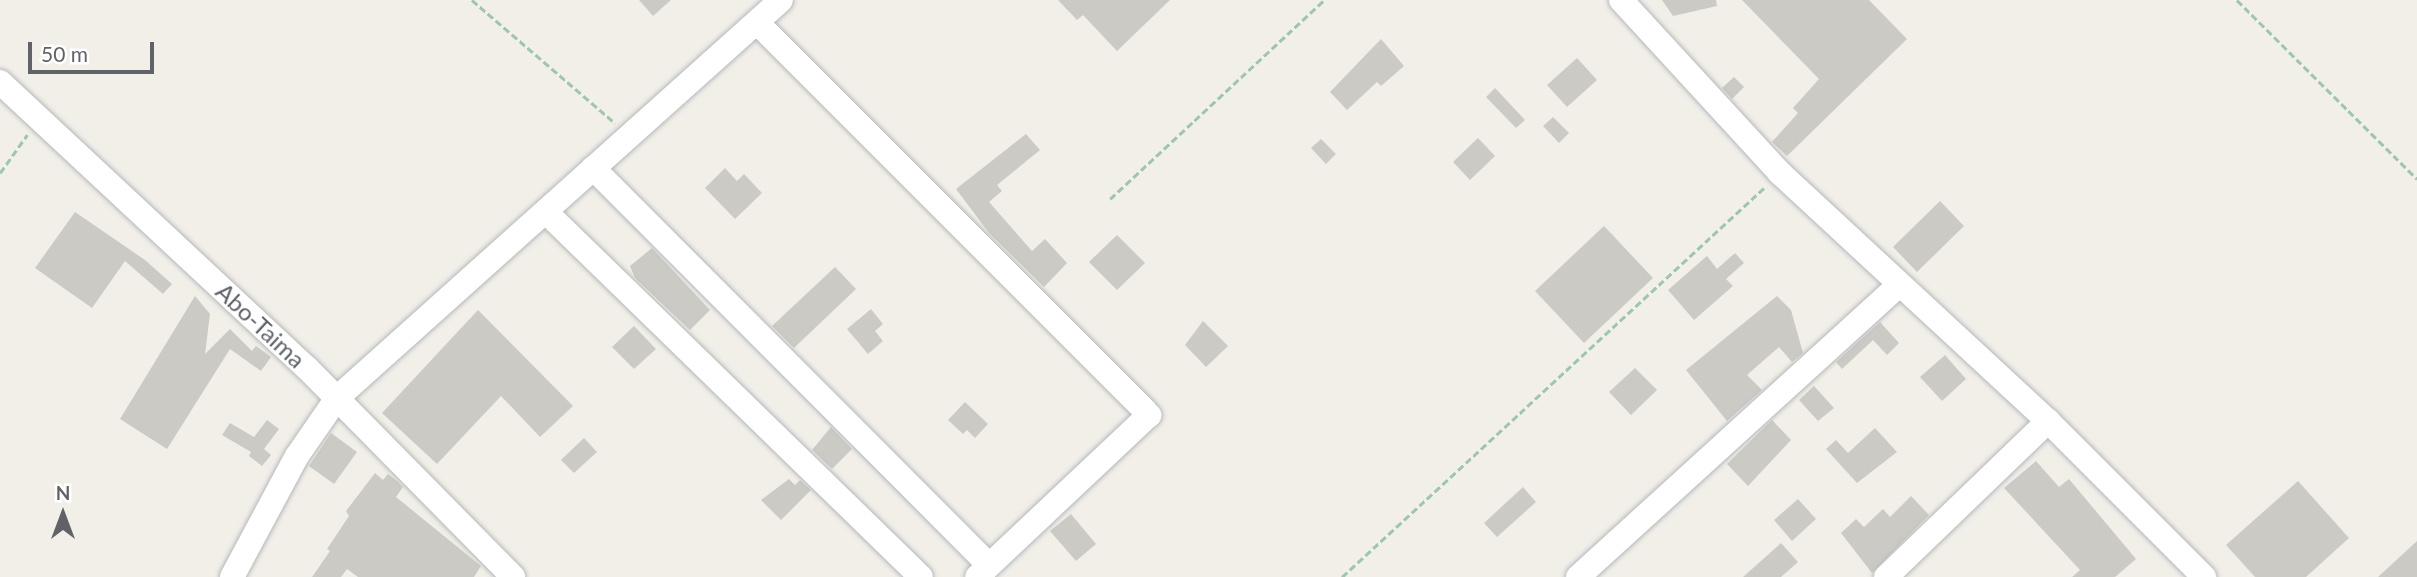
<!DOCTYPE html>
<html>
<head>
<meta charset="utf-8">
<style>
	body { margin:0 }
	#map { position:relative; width:2417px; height:577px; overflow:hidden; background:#f1efe8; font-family:Lato,sans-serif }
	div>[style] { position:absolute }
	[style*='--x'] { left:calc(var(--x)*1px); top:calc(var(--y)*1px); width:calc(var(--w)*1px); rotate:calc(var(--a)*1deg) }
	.building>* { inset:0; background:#cccac5 }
	.path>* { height:2.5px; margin-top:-1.25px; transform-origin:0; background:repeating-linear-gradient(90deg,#9cc7a9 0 7px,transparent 0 10.5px) }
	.roads { filter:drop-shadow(0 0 2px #b5b8bc) drop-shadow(0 0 2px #b5b8bc) }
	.minor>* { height:24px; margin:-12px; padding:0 12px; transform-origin:12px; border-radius:12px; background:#fff }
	span { translate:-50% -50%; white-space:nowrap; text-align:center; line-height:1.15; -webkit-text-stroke:5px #fff; paint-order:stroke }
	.street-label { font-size:24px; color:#5f6368 }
	.north { position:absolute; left:28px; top:479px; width:70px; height:70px; -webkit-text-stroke:5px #fff; paint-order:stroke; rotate:0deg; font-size:19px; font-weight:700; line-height:28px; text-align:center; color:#5f6368 }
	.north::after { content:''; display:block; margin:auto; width:24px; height:32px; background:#5f6368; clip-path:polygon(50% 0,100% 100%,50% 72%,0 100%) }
	.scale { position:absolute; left:28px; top:42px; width:126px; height:32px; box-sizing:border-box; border:4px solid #5f6368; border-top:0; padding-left:9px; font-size:21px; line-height:24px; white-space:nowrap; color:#5f6368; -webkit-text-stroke:5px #fff; paint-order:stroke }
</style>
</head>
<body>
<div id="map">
	<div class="building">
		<i style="clip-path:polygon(639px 0,671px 0,653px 16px)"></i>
		<i style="clip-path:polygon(1058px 0,1170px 0,1117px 51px,1083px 15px,1077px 20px)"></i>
		<i style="clip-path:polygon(1662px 0,1716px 0,1717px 6px,1673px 16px)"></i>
		<i style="clip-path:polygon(1742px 0,1869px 0,1907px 39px,1787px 156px,1772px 142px,1798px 113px,1793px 108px,1819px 79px)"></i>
		<i style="clip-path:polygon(1381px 39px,1404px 66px,1381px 86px,1377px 82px,1347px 110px,1330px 92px)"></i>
		<i style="clip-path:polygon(1577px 58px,1597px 80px,1567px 107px,1547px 85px)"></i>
		<i style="clip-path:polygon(1734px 77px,1744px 87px,1732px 99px,1722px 88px)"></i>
		<i style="clip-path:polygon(1495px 88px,1525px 120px,1516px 128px,1486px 97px)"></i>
		<i style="clip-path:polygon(1553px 117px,1569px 133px,1559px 143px,1543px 126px)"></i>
		<i style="clip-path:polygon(1026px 134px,1040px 150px,997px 185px,1002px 191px,989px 202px,1032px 251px,1045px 239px,1067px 263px,1044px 287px,989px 233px,956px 189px)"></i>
		<i style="clip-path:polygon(1478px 138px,1495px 156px,1470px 180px,1453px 162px)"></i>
		<i style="clip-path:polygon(1321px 139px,1336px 154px,1326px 164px,1311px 148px)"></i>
		<i style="clip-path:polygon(725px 168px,737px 181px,744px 174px,762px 193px,735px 219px,705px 188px)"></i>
		<i style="clip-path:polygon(1940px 201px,1964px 226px,1917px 272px,1893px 247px)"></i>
		<i style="clip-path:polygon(75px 212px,145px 260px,172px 284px,163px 294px,125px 261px,92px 308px,35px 268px)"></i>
		<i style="clip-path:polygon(1604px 226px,1653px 278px,1584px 343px,1535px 291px)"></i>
		<i style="clip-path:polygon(1117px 235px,1145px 263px,1117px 290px,1089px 262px)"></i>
		<i style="clip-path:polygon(652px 248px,710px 310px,690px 330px,635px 278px,630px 266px)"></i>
		<i style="clip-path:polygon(1735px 253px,1744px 263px,1726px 279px,1733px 286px,1694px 320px,1668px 290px,1707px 256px,1717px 269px)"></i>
		<i style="clip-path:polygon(835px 267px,856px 289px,794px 348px,772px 326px)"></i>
		<i style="clip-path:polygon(195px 296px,210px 314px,205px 354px,230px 329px,252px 351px,256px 346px,271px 357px,261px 371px,230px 349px,167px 449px,120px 419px)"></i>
		<i style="clip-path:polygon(1777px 296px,1791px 310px,1803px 353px,1792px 362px,1779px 347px,1747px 375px,1762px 390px,1727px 421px,1686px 370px)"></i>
		<i style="clip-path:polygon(871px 309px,883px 324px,875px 331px,883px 341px,868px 354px,847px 329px)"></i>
		<i style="clip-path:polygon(478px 310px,573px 406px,540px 437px,501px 396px,437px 464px,382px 413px)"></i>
		<i style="clip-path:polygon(1203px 321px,1228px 346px,1206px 367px,1185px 345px)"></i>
		<i style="clip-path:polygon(1880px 322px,1899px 343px,1887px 355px,1873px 340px,1842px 369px,1836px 362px)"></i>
		<i style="clip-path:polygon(634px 326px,656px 349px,634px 369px,612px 347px)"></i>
		<i style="clip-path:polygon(1945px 355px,1966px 379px,1942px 401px,1920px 377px)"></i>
		<i style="clip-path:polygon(1635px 368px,1657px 390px,1631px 415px,1609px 392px)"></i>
		<i style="clip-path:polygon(1814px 386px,1834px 408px,1818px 421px,1799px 400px)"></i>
		<i style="clip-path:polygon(965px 402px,988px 424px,975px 438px,967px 430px,963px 434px,948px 420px)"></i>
		<i style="clip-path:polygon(267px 420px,279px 429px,264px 449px,271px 455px,262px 466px,249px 456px,251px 452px,222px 435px,230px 423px,254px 437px)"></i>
		<i style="clip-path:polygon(1772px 420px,1791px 440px,1748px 486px,1727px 464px)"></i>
		<i style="clip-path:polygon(831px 427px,852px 449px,832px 469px,812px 450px)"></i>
		<i style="clip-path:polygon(1875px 428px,1897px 452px,1857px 483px,1826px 449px,1836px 440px,1848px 453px)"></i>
		<i style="clip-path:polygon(331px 433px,357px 452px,334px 484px,309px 466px)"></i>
		<i style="clip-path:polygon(584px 438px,597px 452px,574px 473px,561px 460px)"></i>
		<i style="clip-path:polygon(2036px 461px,2059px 487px,2069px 479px,2136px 559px,2115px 577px,2072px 577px,2080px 570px,2004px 488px)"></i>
		<i style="clip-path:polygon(375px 473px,383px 480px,388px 474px,397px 481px,403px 487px,396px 497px,481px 566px,474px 577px,358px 577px,347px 569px,341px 577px,312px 577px,330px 551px,327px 549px,349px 516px,346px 511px)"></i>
		<i style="clip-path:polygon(789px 479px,795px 485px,800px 480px,811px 490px,781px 520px,761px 500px)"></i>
		<i style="clip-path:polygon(2298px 481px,2349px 538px,2306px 577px,2255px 577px,2226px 545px)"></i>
		<i style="clip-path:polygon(1523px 487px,1536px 502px,1497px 537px,1484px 523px)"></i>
		<i style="clip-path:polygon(1911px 496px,1929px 515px,1872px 573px,1841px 533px,1856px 519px,1864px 527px,1883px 509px,1890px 517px)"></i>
		<i style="clip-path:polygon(1798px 499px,1816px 519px,1792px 541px,1774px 520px)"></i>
		<i style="clip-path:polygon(1071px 514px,1096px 544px,1076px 561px,1050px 531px)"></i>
		<i style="clip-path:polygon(2417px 541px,2417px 577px,2378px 577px)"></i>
		<i style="clip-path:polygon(1781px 543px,1798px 562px,1781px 577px,1743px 577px)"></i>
	</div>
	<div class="path">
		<i style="--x:472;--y:0;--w:189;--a:40.7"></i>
		<i style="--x:2237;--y:0;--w:254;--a:44.8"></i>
		<i style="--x:0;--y:173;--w:47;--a:-54.6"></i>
		<i style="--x:1110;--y:199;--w:292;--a:-42.9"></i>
		<i style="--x:1342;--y:577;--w:575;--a:-42.68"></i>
	</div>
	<div class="roads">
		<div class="minor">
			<i style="--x:1621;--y:0;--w:235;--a:47.4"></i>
			<i style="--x:1780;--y:173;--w:365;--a:42.8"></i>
			<i style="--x:2048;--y:421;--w:221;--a:45"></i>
			<i style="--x:758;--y:23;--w:554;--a:45.07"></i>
			<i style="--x:1149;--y:415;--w:236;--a:136.7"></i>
			<i style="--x:0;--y:82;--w:418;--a:43"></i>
			<i style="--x:306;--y:367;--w:295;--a:45.4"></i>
			<i style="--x:593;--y:168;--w:561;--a:45.07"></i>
			<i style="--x:546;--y:212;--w:523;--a:44.23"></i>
			<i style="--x:232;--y:577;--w:137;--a:-61.8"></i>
			<i style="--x:297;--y:456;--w:70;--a:-55.4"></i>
			<i style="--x:337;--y:398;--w:596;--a:-41.87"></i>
			<i style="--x:1578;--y:577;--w:434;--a:-42.3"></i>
			<i style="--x:1886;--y:577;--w:225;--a:-43.9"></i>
		</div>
	</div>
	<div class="street-label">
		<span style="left:261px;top:325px;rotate:43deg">Abo-Taima</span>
	</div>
	<div class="north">N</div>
	<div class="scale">50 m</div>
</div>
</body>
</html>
